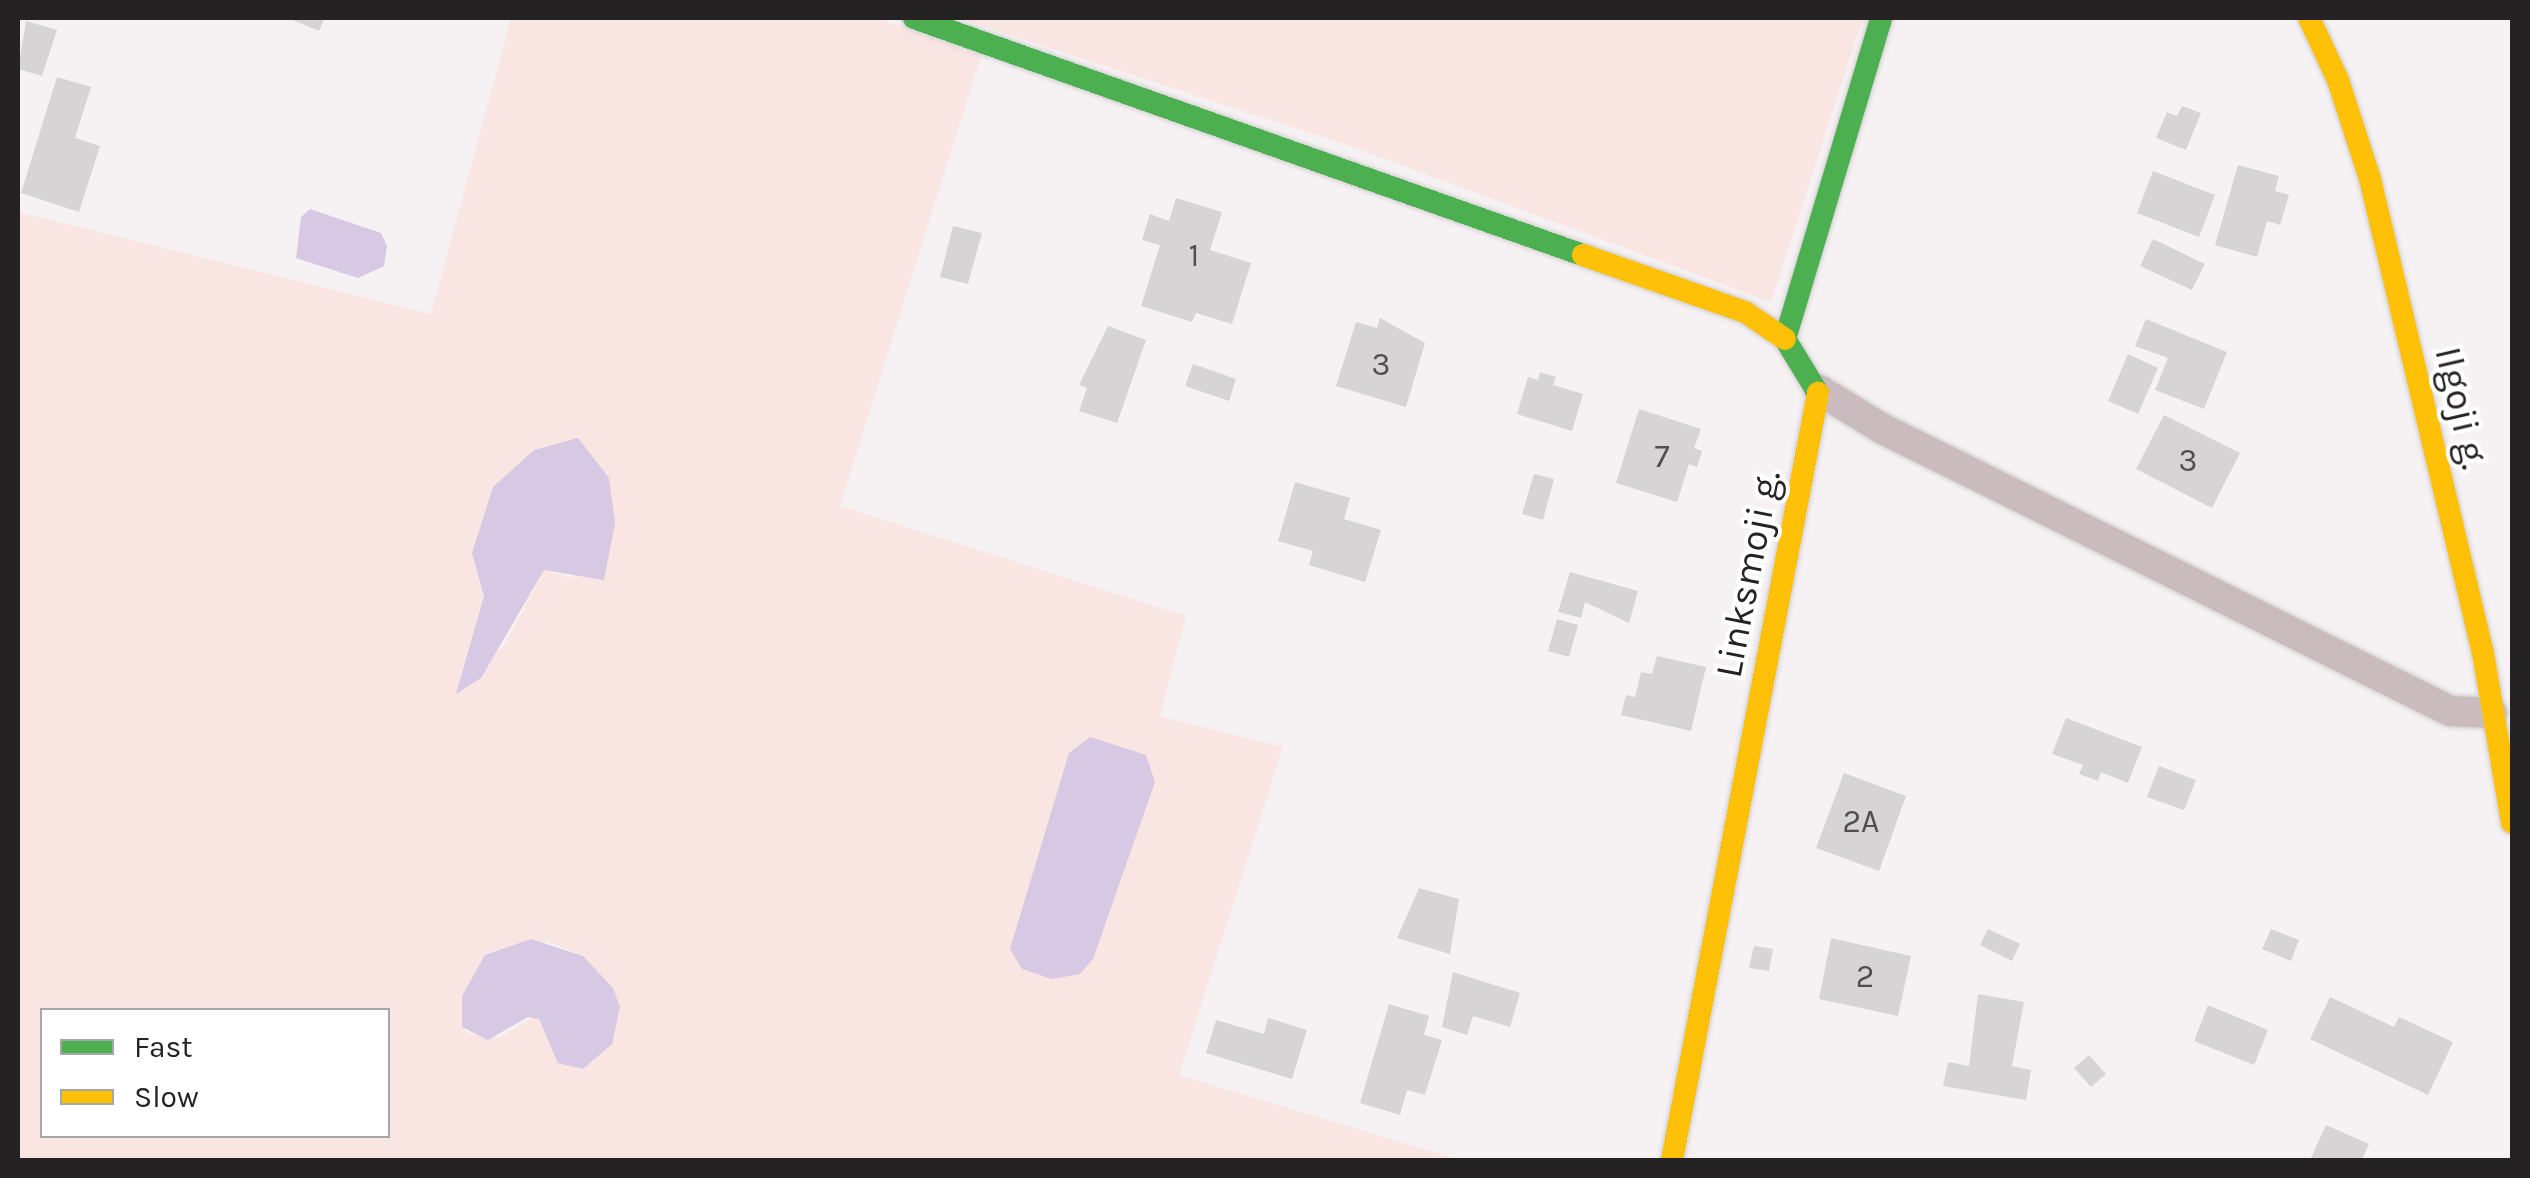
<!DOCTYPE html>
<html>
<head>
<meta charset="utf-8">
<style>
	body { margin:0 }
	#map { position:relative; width:2530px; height:1178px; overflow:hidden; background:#f6f2f4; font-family:Karla,sans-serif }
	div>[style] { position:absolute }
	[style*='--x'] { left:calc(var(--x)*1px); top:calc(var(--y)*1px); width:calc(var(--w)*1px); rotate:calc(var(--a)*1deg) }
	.green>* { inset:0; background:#f9e5e1 }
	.water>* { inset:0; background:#d7c8e4 }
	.building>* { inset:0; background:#d7d4d6 }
	.roads { filter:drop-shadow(0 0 2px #d0cdce) drop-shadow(0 0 2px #d0cdce) }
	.street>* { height:30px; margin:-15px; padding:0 15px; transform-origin:15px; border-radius:15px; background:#cabcbe }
	.fast>* { height:22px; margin:-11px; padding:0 11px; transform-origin:11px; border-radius:11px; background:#4caf50 }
	.slow>* { height:22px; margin:-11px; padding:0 11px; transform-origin:11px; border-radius:11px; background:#ffc107 }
	span { translate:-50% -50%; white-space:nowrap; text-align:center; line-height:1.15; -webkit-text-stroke:8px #fff; paint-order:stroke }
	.number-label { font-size:32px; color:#524e50 }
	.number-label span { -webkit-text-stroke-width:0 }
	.street-label { font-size:38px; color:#252223 }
	.frame { position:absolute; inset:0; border:20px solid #252223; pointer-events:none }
	.legend { position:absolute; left:40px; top:1008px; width:350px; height:130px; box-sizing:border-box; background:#fff; border:2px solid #a8a7a7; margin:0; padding:12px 18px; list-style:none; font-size:30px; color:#252223 }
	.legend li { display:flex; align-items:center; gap:20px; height:50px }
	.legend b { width:50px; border:2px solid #a8a7a7 }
</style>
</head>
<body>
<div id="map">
	<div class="green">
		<i style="clip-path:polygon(evenodd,511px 18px,877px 18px,981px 56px,840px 506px,1186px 616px,1160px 716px,1283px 747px,1179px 1075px,1460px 1160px,18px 1160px,18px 212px,431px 314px,511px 18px,615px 523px,609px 550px,571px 578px,544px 570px,506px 642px,457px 693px,484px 595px,472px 553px,615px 523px,511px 18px,547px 941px,583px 956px,554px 1053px,545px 1023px,534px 1017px,499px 1038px,470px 1034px,462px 1027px,547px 941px,511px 18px,42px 1010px,388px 1010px,388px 1136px,42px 1136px,42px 1010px)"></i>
		<i style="clip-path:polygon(958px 18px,1880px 18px,1861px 24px,1771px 302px,1344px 144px)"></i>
	</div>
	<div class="water">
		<i style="clip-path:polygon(310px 209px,381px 233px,387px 246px,384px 266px,358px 278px,296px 258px,301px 217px)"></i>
		<i style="clip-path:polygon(578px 438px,609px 478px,615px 523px,604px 580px,544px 570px,481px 678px,456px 694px,484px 596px,472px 553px,493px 487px,534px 450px)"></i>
		<i style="clip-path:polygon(1090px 737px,1146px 755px,1155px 782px,1093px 959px,1080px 974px,1052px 979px,1022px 969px,1010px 949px,1069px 753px)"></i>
		<i style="clip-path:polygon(531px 939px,583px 956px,613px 988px,620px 1007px,612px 1044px,583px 1069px,558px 1063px,539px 1019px,528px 1017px,488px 1040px,462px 1027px,462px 996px,485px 955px)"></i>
	</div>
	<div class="building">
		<i style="clip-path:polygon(288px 18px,325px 18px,319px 31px)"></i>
		<i style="clip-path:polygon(26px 21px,57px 30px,42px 76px,18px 69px)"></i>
		<i style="clip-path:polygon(57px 77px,91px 87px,75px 138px,100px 146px,79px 212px,21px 193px)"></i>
		<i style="clip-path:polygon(2182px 106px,2201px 113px,2186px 150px,2156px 138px,2167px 112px,2177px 116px)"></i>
		<i style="clip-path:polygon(2238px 165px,2279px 176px,2275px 191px,2289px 195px,2280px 225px,2267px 221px,2257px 257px,2215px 245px)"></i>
		<i style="clip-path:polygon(2153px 171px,2215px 195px,2199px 237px,2137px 213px)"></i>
		<i style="clip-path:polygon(1176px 198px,1222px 212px,1210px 250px,1251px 263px,1232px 324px,1196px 313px,1192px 322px,1141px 306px,1160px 245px,1142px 240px,1150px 214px,1169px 221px)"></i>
		<i style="clip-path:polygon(953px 226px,982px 233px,968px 284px,940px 277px)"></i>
		<i style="clip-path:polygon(2153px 239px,2205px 264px,2192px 290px,2140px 266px)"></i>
		<i style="clip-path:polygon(1380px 318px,1425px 343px,1406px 407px,1336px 386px,1356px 322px,1377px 328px)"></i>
		<i style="clip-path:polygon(2146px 319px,2227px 352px,2204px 409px,2155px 390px,2168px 358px,2135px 346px)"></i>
		<i style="clip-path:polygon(1108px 326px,1146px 340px,1117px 423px,1079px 411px,1087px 388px,1079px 385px)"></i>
		<i style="clip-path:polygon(2128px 354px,2158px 368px,2138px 414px,2108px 401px)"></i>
		<i style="clip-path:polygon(1193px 364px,1236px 379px,1229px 401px,1185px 386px)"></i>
		<i style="clip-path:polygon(1540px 372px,1556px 377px,1553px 385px,1583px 394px,1572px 431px,1517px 414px,1528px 377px,1538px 380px)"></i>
		<i style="clip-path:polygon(1639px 409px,1701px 429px,1694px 448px,1702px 451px,1697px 467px,1689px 464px,1677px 502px,1616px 483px)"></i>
		<i style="clip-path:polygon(2164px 415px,2240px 453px,2212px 508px,2136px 469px)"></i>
		<i style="clip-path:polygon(1534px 474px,1554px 479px,1543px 520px,1522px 514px)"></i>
		<i style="clip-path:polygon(1295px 482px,1350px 498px,1344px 519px,1381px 530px,1365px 582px,1309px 565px,1313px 551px,1278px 541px)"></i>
		<i style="clip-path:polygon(1570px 572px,1638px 591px,1629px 623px,1585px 602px,1581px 618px,1558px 612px)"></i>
		<i style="clip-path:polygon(1557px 619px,1578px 625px,1569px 657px,1548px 651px)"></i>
		<i style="clip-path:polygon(1657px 656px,1706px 667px,1691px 731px,1621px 715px,1626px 695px,1635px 697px,1641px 672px,1652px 674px)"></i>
		<i style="clip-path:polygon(2066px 718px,2142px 747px,2128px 783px,2101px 772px,2098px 781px,2079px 774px,2083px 765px,2052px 754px)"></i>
		<i style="clip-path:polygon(2159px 766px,2196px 780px,2184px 810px,2147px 797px)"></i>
		<i style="clip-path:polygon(1844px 773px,1906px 796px,1879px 871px,1816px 848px)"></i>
		<i style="clip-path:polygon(1419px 888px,1459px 899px,1450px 954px,1397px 938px)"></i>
		<i style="clip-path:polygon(1988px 929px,2020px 944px,2012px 961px,1980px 945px)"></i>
		<i style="clip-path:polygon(2271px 929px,2299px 940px,2291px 961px,2262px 949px)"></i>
		<i style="clip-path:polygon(1831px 938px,1911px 956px,1898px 1016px,1819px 999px)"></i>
		<i style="clip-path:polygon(1754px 946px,1773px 949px,1769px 971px,1749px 968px)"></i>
		<i style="clip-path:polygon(1453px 972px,1520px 993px,1510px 1027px,1473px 1016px,1467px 1035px,1442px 1027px)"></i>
		<i style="clip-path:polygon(1978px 994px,2024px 1002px,2012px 1066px,2031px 1070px,2026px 1100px,1943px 1086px,1948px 1062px,1969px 1066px)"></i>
		<i style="clip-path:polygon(2330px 997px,2394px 1027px,2399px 1017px,2453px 1042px,2428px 1095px,2310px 1039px)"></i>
		<i style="clip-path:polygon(1389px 1004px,1429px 1016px,1424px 1035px,1442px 1040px,1425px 1095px,1407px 1090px,1400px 1115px,1360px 1103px)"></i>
		<i style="clip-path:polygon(2208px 1005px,2268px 1030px,2254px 1065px,2194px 1041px)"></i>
		<i style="clip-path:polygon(1268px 1018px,1307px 1030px,1292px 1079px,1206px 1053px,1216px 1020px,1264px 1034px)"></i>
		<i style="clip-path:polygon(2089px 1055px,2106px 1074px,2091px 1087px,2074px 1068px)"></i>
		<i style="clip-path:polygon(2326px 1125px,2369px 1144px,2362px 1160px,2310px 1160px)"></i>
	</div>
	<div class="roads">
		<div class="street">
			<i style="--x:1819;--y:390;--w:75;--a:31.4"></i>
			<i style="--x:1883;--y:429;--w:633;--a:26.44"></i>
			<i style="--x:2450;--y:711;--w:42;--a:2.7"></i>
		</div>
		<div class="fast">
			<i style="--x:914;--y:18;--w:710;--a:19.51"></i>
			<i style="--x:1818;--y:393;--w:63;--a:-121.4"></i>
			<i style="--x:1785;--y:339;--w:335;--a:-73.3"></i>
		</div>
		<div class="slow">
			<i style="--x:2309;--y:18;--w:68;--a:64.9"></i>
			<i style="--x:2338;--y:80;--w:104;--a:72.1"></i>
			<i style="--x:2370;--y:179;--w:487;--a:76.6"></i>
			<i style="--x:2483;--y:653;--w:172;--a:80.3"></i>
			<i style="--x:1583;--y:255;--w:172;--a:19.4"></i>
			<i style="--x:1745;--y:312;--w:48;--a:34"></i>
			<i style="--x:1672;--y:1160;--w:781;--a:-79.22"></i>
		</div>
	</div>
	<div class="number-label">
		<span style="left:1194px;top:256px">1</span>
		<span style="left:1381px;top:365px">3</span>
		<span style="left:1662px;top:457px">7</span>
		<span style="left:2188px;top:461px">3</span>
		<span style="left:1861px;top:822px">2A</span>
		<span style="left:1865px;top:977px">2</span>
	</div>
	<div class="street-label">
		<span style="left:2461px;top:408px;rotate:77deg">Ilgoji g.</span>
		<span style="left:1748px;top:574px;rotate:-79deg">Linksmoji g.</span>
	</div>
	<div class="frame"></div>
	<ul class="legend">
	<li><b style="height:12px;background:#4caf50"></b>Fast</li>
	<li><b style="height:12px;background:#ffc107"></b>Slow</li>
	</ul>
</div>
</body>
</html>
